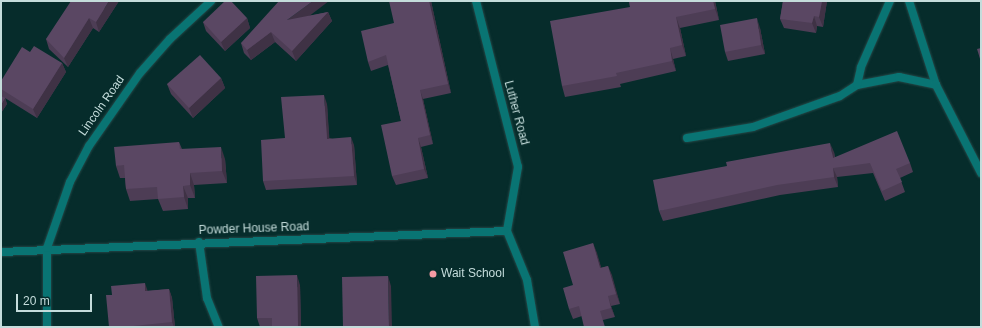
<!DOCTYPE html>
<html>
<head>
<meta charset="utf-8">
<style>
	body { margin:0 }
	#map { position:relative; width:982px; height:328px; overflow:hidden; background:#062c2b; font-family:Arial,sans-serif }
	div>[style] { position:absolute }
	[style*='--x'] { left:calc(var(--x)*1px); top:calc(var(--y)*1px); width:calc(var(--w)*1px); rotate:calc(var(--a)*1deg) }
	.roads { filter:drop-shadow(0 0 1px #244847) drop-shadow(0 0 1px #244847) }
	.minor>* { height:8px; margin:-4px; padding:0 4px; transform-origin:4px; border-radius:4px; background:#097473 }
	.wall>* { inset:0; background:#4d3d55 }
	.shaded-wall>* { inset:0; background:#3f3245 }
	.building>* { inset:0; background:#5a4763 }
	.dots>* { width:11px; height:11px; translate:-50% -50%; box-sizing:border-box; border:2px solid #062c2b; border-radius:50% }
	span { translate:-50% -50%; white-space:nowrap; text-align:center; line-height:1.15; -webkit-text-stroke:3px #062c2b; paint-order:stroke }
	.street-label { font-size:12px; color:#c4dcdb }
	.poi-label { font-size:12px; color:#c4dcdb }
	.left { translate:0 -50%; text-align:left }
	.frame { position:absolute; inset:0; border:2px solid #c4dcdb; pointer-events:none }
	.scale { position:absolute; left:16px; top:294px; width:76px; height:18px; box-sizing:border-box; border:2px solid #c4dcdb; border-top:0; padding-left:5px; font-size:12px; line-height:14px; white-space:nowrap; color:#c4dcdb; -webkit-text-stroke:3px #062c2b; paint-order:stroke }
</style>
</head>
<body>
<div id="map">
	<div class="roads">
		<div class="minor">
			<i style="--x:476;--y:1;--w:171;--a:75.8"></i>
			<i style="--x:518;--y:167;--w:65;--a:99.8"></i>
			<i style="--x:909;--y:1;--w:88;--a:72.2"></i>
			<i style="--x:857;--y:85;--w:43;--a:-10.8"></i>
			<i style="--x:899;--y:77;--w:38;--a:12"></i>
			<i style="--x:936;--y:85;--w:99;--a:62.9"></i>
			<i style="--x:687;--y:138;--w:67;--a:-9.5"></i>
			<i style="--x:753;--y:127;--w:92;--a:-19.6"></i>
			<i style="--x:840;--y:96;--w:20;--a:-33"></i>
			<i style="--x:857;--y:85;--w:18;--a:-77"></i>
			<i style="--x:861;--y:67;--w:72;--a:-66.3"></i>
			<i style="--x:507;--y:231;--w:53;--a:67.8"></i>
			<i style="--x:527;--y:280;--w:48;--a:80.3"></i>
			<i style="--x:199;--y:242;--w:57;--a:81.9"></i>
			<i style="--x:207;--y:298;--w:31;--a:68"></i>
			<i style="--x:1;--y:252;--w:506;--a:-2.38"></i>
			<i style="--x:47;--y:327;--w:79;--a:-90"></i>
			<i style="--x:47;--y:248;--w:70;--a:-70.8"></i>
			<i style="--x:70;--y:182;--w:41;--a:-62.2"></i>
			<i style="--x:89;--y:146;--w:89;--a:-55.1"></i>
			<i style="--x:140;--y:73;--w:45;--a:-48.6"></i>
			<i style="--x:170;--y:39;--w:56;--a:-42.8"></i>
		</div>
	</div>
	<div class="wall">
		<i style="clip-path:polygon(119px 1px,99px 32px,93px 28px,68px 67px,49px 49px,46px 39px)"></i>
		<i style="clip-path:polygon(431px 1px,451px 93px,423px 99px,433px 144px,421px 147px,428px 178px,396px 185px,392px 176px,401px 121px,388px 65px,371px 71px,368px 62px,394px 23px)"></i>
		<i style="clip-path:polygon(629px 1px,715px 1px,719px 20px,680px 28px,686px 56px,673px 59px,676px 71px,620px 84px,621px 87px,565px 97px,562px 86px,630px 7px)"></i>
		<i style="clip-path:polygon(783px 1px,827px 1px,823px 27px,817px 26px,816px 33px,784px 28px,780px 19px)"></i>
		<i style="clip-path:polygon(328px 12px,332px 21px,296px 61px,275px 42px,251px 60px,244px 53px,241px 43px,309px 16px)"></i>
		<i style="clip-path:polygon(247px 18px,250px 28px,225px 51px,206px 31px,203px 22px)"></i>
		<i style="clip-path:polygon(760px 28px,765px 54px,728px 61px,725px 52px)"></i>
		<i style="clip-path:polygon(30px 52px,62px 63px,66px 72px,37px 118px,5px 98px,7px 104px,1px 113px,1px 81px)"></i>
		<i style="clip-path:polygon(221px 78px,225px 88px,193px 118px,171px 94px,167px 84px)"></i>
		<i style="clip-path:polygon(327px 104px,329px 138px,354px 145px,357px 185px,266px 190px,263px 181px,285px 138px)"></i>
		<i style="clip-path:polygon(179px 142px,182px 149px,225px 159px,227px 183px,194px 185px,195px 198px,188px 198px,188px 209px,163px 211px,158px 199px,130px 201px,126px 189px,125px 178px,120px 178px,116px 166px)"></i>
		<i style="clip-path:polygon(834px 152px,835px 157px,910px 163px,913px 172px,900px 178px,905px 192px,885px 201px,873px 173px,837px 177px,838px 187px,780px 195px,663px 221px,659px 211px)"></i>
		<i style="clip-path:polygon(593px 243px,601px 268px,608px 266px,620px 304px,611px 306px,615px 317px,603px 320px,582px 316px,573px 319px,569px 309px)"></i>
		<i style="clip-path:polygon(300px 285px,301px 327px,260px 327px,257px 318px)"></i>
		<i style="clip-path:polygon(169px 289px,172px 298px,175px 327px,109px 327px,148px 291px)"></i>
	</div>
	<div class="shaded-wall">
		<i style="clip-path:polygon(109px 1px,119px 1px,99px 32px,96px 22px)"></i>
		<i style="clip-path:polygon(313px 1px,329px 1px,291px 30px,287px 20px)"></i>
		<i style="clip-path:polygon(429px 1px,431px 1px,451px 93px,448px 84px)"></i>
		<i style="clip-path:polygon(713px 1px,715px 1px,719px 20px,715px 9px)"></i>
		<i style="clip-path:polygon(822px 1px,827px 1px,823px 27px,819px 17px)"></i>
		<i style="clip-path:polygon(328px 12px,332px 21px,296px 61px,292px 51px)"></i>
		<i style="clip-path:polygon(814px 16px,817px 26px,816px 33px,812px 23px)"></i>
		<i style="clip-path:polygon(676px 17px,680px 28px,686px 56px,682px 45px)"></i>
		<i style="clip-path:polygon(89px 18px,93px 28px,68px 67px,64px 58px)"></i>
		<i style="clip-path:polygon(247px 18px,250px 28px,225px 51px,221px 42px)"></i>
		<i style="clip-path:polygon(757px 18px,760px 28px,765px 54px,761px 45px)"></i>
		<i style="clip-path:polygon(271px 32px,275px 42px,251px 60px,247px 50px)"></i>
		<i style="clip-path:polygon(670px 48px,673px 59px,676px 71px,672px 61px)"></i>
		<i style="clip-path:polygon(62px 63px,66px 72px,37px 118px,33px 109px)"></i>
		<i style="clip-path:polygon(221px 78px,225px 88px,193px 118px,189px 108px)"></i>
		<i style="clip-path:polygon(420px 90px,423px 99px,433px 144px,430px 135px)"></i>
		<i style="clip-path:polygon(324px 95px,327px 104px,330px 147px,327px 139px)"></i>
		<i style="clip-path:polygon(5px 98px,7px 104px,1px 113px,1px 105px)"></i>
		<i style="clip-path:polygon(351px 137px,354px 145px,357px 185px,354px 176px)"></i>
		<i style="clip-path:polygon(418px 138px,421px 147px,428px 178px,424px 169px)"></i>
		<i style="clip-path:polygon(830px 143px,834px 152px,836px 168px,833px 158px)"></i>
		<i style="clip-path:polygon(221px 147px,225px 159px,227px 183px,222px 171px)"></i>
		<i style="clip-path:polygon(833px 168px,837px 177px,838px 187px,834px 177px)"></i>
		<i style="clip-path:polygon(190px 173px,194px 185px,195px 198px,190px 185px)"></i>
		<i style="clip-path:polygon(183px 186px,188px 198px,188px 209px,184px 197px)"></i>
		<i style="clip-path:polygon(593px 243px,597px 253px,604px 277px,600px 268px)"></i>
		<i style="clip-path:polygon(608px 266px,612px 275px,620px 304px,616px 294px)"></i>
		<i style="clip-path:polygon(297px 275px,300px 285px,301px 327px,298px 327px)"></i>
		<i style="clip-path:polygon(388px 276px,391px 286px,392px 327px,389px 327px)"></i>
		<i style="clip-path:polygon(145px 283px,148px 292px,145px 291px)"></i>
		<i style="clip-path:polygon(169px 289px,172px 298px,175px 327px,174px 327px,172px 322px)"></i>
		<i style="clip-path:polygon(608px 296px,611px 306px,615px 317px,611px 308px)"></i>
	</div>
	<div class="building">
		<i style="clip-path:polygon(71px 1px,109px 1px,96px 22px,89px 18px,64px 58px,46px 39px)"></i>
		<i style="clip-path:polygon(225px 1px,231px 1px,247px 18px,221px 42px,203px 22px)"></i>
		<i style="clip-path:polygon(279px 1px,313px 1px,287px 20px,328px 12px,292px 51px,271px 32px,247px 50px,241px 43px)"></i>
		<i style="clip-path:polygon(389px 1px,429px 1px,448px 84px,420px 90px,430px 135px,418px 138px,424px 169px,392px 176px,381px 125px,401px 121px,386px 55px,368px 62px,361px 31px,394px 23px)"></i>
		<i style="clip-path:polygon(629px 1px,713px 1px,715px 9px,676px 17px,682px 45px,670px 48px,672px 61px,616px 73px,617px 76px,562px 86px,550px 21px,630px 7px)"></i>
		<i style="clip-path:polygon(783px 1px,822px 1px,819px 17px,814px 16px,812px 23px,780px 19px)"></i>
		<i style="clip-path:polygon(757px 18px,761px 45px,725px 52px,720px 25px)"></i>
		<i style="clip-path:polygon(34px 46px,62px 63px,33px 109px,1px 89px,1px 81px,22px 47px,30px 52px)"></i>
		<i style="clip-path:polygon(981px 48px,981px 62px,977px 49px)"></i>
		<i style="clip-path:polygon(200px 55px,221px 78px,189px 108px,167px 84px)"></i>
		<i style="clip-path:polygon(324px 95px,327px 139px,351px 137px,354px 176px,263px 181px,261px 140px,285px 138px,281px 97px)"></i>
		<i style="clip-path:polygon(1px 96px,5px 98px,1px 105px)"></i>
		<i style="clip-path:polygon(897px 131px,910px 163px,896px 169px,902px 182px,882px 191px,870px 163px,833px 168px,834px 177px,777px 185px,659px 211px,653px 180px,727px 166px,726px 162px,830px 143px,833px 158px)"></i>
		<i style="clip-path:polygon(179px 142px,180px 149px,221px 147px,222px 171px,190px 173px,190px 185px,183px 186px,184px 197px,158px 199px,157px 187px,126px 189px,124px 165px,116px 166px,114px 147px)"></i>
		<i style="clip-path:polygon(593px 243px,600px 268px,608px 266px,616px 294px,608px 296px,611px 308px,600px 311px,605px 327px,584px 327px,579px 306px,569px 309px,563px 288px,573px 285px,563px 252px)"></i>
		<i style="clip-path:polygon(297px 275px,298px 327px,272px 327px,272px 318px,257px 318px,256px 276px)"></i>
		<i style="clip-path:polygon(388px 276px,389px 327px,343px 327px,342px 277px)"></i>
		<i style="clip-path:polygon(145px 283px,145px 291px,169px 289px,172px 322px,124px 327px,109px 327px,106px 295px,112px 295px,111px 286px)"></i>
	</div>
	<div class="dots">
		<i style="left:433px;top:274px;background:#f49aa3"></i>
	</div>
	<div class="street-label">
		<span style="left:102px;top:106px;rotate:-55deg">Lincoln Road</span>
		<span style="left:516px;top:113px;rotate:75deg">Luther Road</span>
		<span style="left:254px;top:229px;rotate:-2deg">Powder House Road</span>
	</div>
	<div class="poi-label">
		<span class="left" style="left:441px;top:274px">Wait School</span>
	</div>
	<div class="frame"></div>
	<div class="scale">20 m</div>
</div>
</body>
</html>
